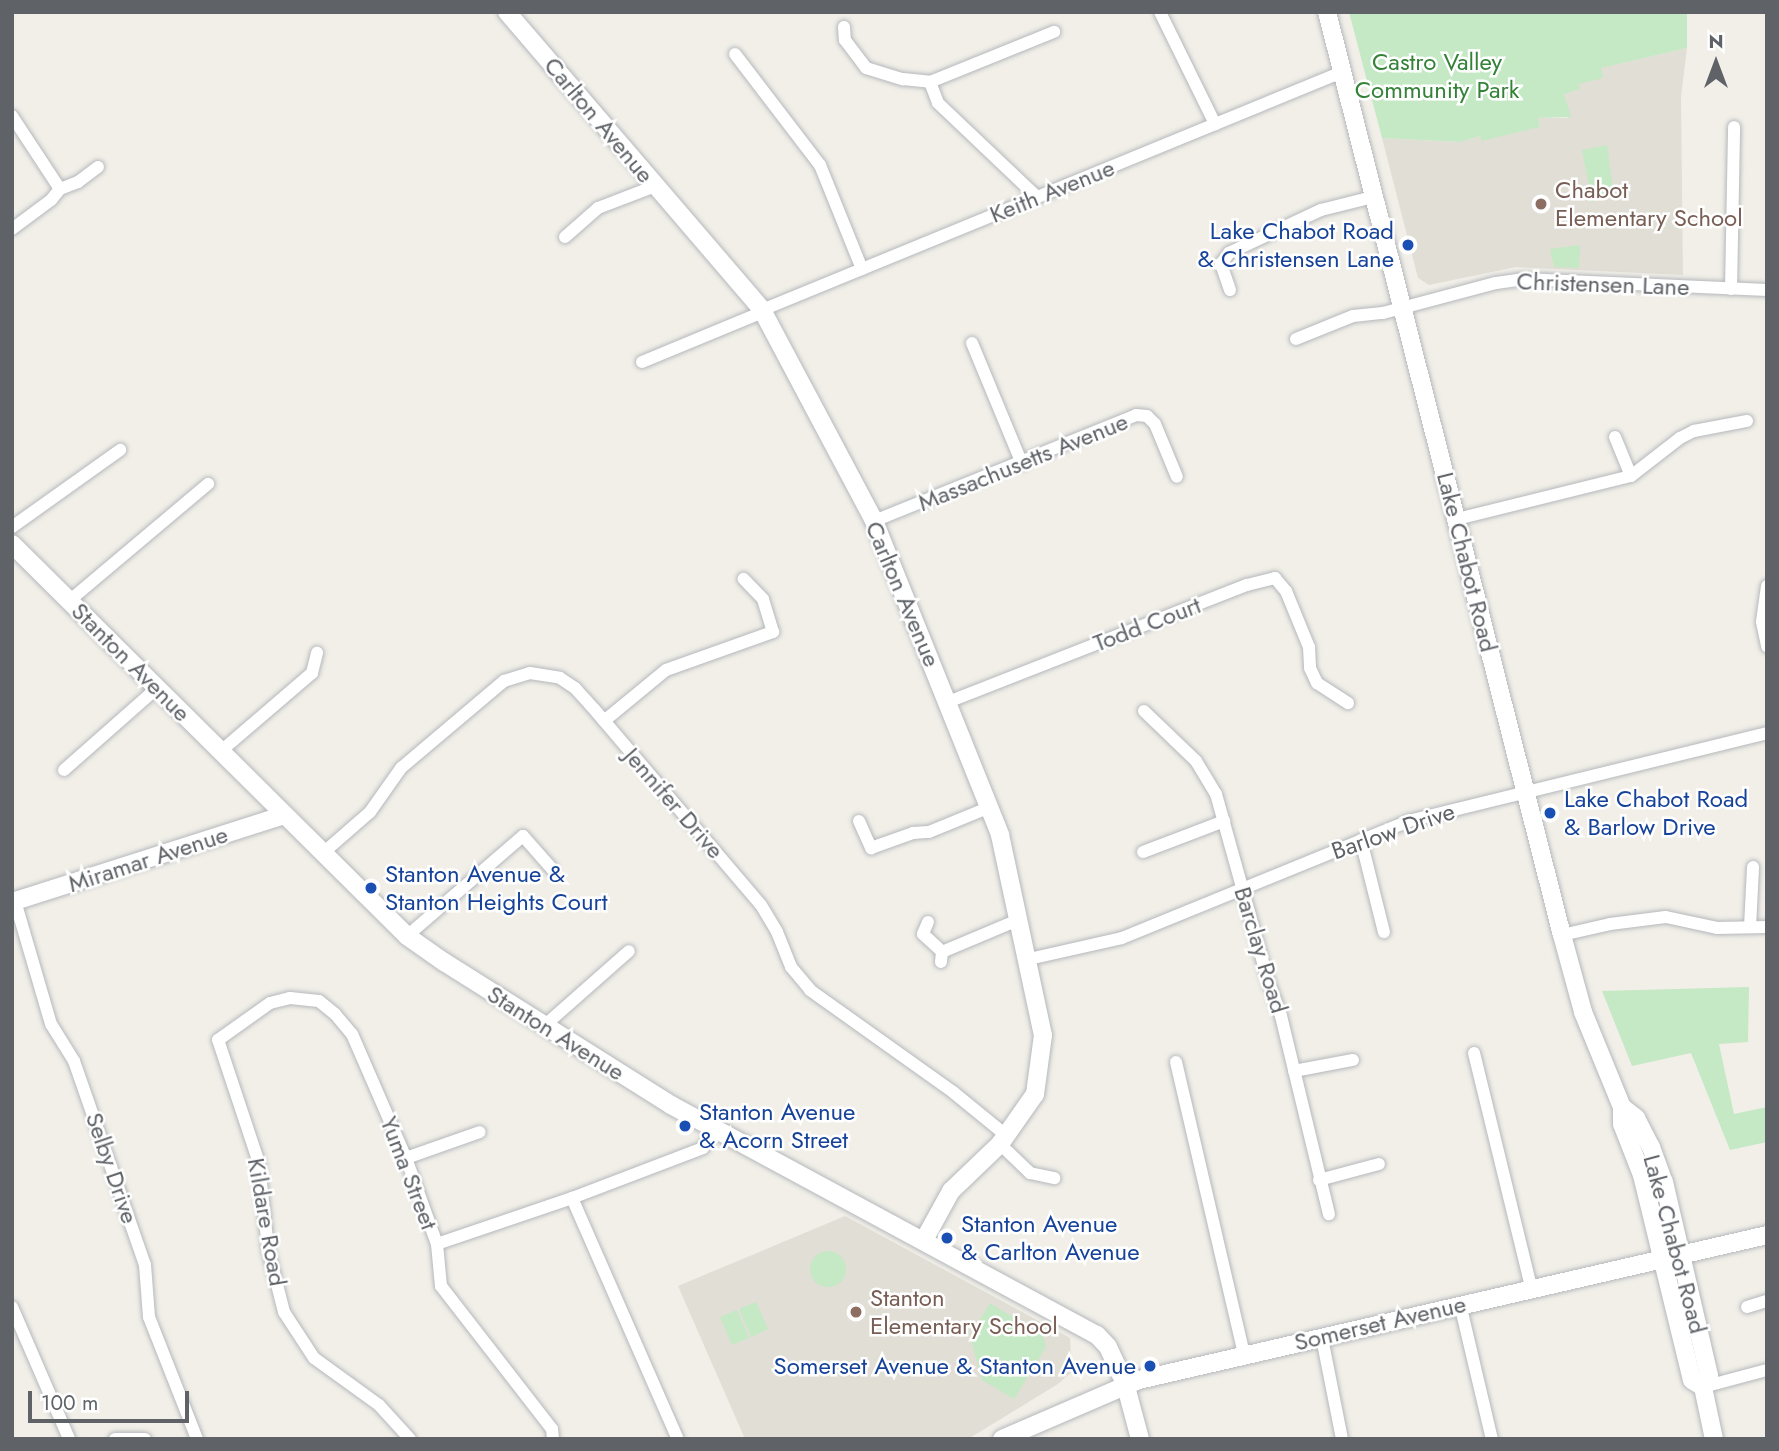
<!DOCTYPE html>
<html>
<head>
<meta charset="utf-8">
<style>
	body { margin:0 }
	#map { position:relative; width:1779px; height:1451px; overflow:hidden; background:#f1efe8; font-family:Jost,sans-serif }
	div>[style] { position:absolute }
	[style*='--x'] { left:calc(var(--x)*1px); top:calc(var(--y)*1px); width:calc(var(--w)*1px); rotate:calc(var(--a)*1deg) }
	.education>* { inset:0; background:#e1ded6 }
	.green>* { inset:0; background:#c5e8c5 }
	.round { border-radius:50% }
	.roads { filter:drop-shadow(0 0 2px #b5b8bc) drop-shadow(0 0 2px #b5b8bc) }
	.street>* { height:12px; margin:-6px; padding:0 6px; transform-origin:6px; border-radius:6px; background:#fff }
	.secondary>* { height:18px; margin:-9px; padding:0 9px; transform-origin:9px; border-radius:9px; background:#fff }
	.dots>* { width:19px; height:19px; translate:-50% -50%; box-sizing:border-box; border:4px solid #fff; border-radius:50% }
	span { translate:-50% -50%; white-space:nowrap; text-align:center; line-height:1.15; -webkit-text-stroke:5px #fff; paint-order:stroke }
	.park-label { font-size:24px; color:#348238 }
	.street-label { font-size:24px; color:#5f6368 }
	.education-label { font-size:24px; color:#785e54 }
	.left { translate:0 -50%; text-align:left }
	.transit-label { font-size:24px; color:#164399 }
	.right { translate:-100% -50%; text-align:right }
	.frame { position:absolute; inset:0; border:14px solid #5f6368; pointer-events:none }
	.north { position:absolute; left:1681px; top:28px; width:70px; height:70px; -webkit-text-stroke:5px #fff; paint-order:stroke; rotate:0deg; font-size:19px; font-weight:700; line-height:28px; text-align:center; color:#5f6368 }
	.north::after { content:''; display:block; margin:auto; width:24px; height:32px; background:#5f6368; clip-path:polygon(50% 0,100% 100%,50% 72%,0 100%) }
	.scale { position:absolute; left:28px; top:1391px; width:161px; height:32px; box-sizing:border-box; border:4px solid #5f6368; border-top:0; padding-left:9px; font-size:21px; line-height:24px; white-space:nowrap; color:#5f6368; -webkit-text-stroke:5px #fff; paint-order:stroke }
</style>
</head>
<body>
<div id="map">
	<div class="education">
		<i style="clip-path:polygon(1687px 48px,1681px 97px,1683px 275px,1516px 267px,1429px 285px,1418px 278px,1382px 138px,1460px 142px,1480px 136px,1481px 140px,1540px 126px,1538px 118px,1568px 118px,1564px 94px,1579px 89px,1579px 84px,1600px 68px)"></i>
		<i style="clip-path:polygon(845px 1216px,1070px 1338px,1072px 1372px,1058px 1384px,968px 1439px,745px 1439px,678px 1286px)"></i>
	</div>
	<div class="green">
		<i style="clip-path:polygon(1349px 12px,1687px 12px,1687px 48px,1601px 68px,1603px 78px,1579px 84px,1580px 89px,1564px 94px,1571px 117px,1538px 118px,1540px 127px,1481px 141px,1480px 136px,1460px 142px,1382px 138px)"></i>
		<i style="clip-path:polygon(1607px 145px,1614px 196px,1592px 202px,1582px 150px)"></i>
		<i style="clip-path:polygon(1580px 245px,1579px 268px,1554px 267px,1550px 249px)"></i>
		<i style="clip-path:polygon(1749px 987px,1748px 1042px,1719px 1044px,1734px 1114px,1767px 1107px,1767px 1142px,1730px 1150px,1691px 1053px,1632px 1066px,1602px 991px)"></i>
		<i class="round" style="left:810px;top:1251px;width:36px;height:36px"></i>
		<i style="clip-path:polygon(756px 1302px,768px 1329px,751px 1337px,739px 1309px)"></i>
		<i style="clip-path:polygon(990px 1303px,1043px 1335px,1046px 1347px,1014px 1399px,982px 1380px,970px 1336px)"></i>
		<i style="clip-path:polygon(737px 1310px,749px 1338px,732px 1345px,720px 1317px)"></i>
	</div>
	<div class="roads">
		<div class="street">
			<i style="--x:1160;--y:12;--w:125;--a:63.8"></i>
			<i style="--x:844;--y:27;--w:13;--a:86"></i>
			<i style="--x:845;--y:40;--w:35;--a:53"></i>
			<i style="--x:866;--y:68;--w:39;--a:17"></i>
			<i style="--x:903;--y:79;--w:27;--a:6"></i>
			<i style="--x:930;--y:82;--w:134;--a:-22"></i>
			<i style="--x:735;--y:54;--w:140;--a:52.6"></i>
			<i style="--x:820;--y:165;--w:112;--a:68"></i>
			<i style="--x:930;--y:82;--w:22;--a:69"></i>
			<i style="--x:938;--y:103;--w:137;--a:43.5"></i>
			<i style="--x:12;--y:116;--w:87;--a:56.7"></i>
			<i style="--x:12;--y:229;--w:49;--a:-36.6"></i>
			<i style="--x:51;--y:200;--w:14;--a:-51"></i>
			<i style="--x:60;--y:189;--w:19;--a:-21"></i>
			<i style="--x:78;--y:182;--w:25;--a:-37"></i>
			<i style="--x:565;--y:237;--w:44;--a:-41.3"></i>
			<i style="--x:598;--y:208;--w:61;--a:-21.1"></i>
			<i style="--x:1731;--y:289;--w:162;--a:-88.9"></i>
			<i style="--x:1230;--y:290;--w:28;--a:-109"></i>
			<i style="--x:1221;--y:264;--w:14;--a:-54"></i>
			<i style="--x:1229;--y:253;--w:102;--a:-25.1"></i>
			<i style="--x:1321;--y:210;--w:54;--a:-14"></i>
			<i style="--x:762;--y:310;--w:627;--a:-22.31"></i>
			<i style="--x:1296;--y:339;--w:61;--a:-22"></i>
			<i style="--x:1353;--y:316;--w:30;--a:-6"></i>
			<i style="--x:1383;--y:313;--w:117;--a:-14.9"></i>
			<i style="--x:1496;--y:283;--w:27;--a:-8"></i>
			<i style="--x:1523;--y:279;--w:244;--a:2.6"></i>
			<i style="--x:972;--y:343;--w:131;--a:67.5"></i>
			<i style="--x:642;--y:362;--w:131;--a:-22.5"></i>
			<i style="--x:1615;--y:437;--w:42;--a:67.7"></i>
			<i style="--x:1457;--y:519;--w:179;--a:-13.9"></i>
			<i style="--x:1631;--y:476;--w:62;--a:-37.8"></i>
			<i style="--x:1680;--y:438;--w:16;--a:-27"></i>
			<i style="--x:1694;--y:431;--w:54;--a:-10.7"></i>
			<i style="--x:874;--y:521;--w:283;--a:-22"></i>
			<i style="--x:1136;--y:415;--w:11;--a:5"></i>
			<i style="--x:1147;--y:416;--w:11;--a:45"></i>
			<i style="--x:1155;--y:424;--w:57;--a:67.5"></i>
			<i style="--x:12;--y:527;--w:133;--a:-35.5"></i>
			<i style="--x:1767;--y:586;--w:36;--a:98"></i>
			<i style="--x:1762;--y:622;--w:25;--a:78"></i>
			<i style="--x:69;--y:601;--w:182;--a:-40.1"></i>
			<i style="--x:948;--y:702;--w:321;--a:-21.4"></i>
			<i style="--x:1247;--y:585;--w:29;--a:-14"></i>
			<i style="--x:1275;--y:578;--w:17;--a:50"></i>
			<i style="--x:1286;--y:591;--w:61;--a:67.7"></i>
			<i style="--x:1309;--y:647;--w:21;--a:87"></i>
			<i style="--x:1310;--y:668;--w:17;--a:65"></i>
			<i style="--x:1317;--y:683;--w:37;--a:33"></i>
			<i style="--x:1144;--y:711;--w:72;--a:43.9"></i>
			<i style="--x:1196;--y:761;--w:39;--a:59"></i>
			<i style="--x:1216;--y:794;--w:193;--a:74.4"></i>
			<i style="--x:1268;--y:980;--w:38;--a:70"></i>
			<i style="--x:1281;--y:1016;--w:204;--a:76.4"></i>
			<i style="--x:604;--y:721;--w:80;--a:-39.4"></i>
			<i style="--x:666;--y:670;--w:114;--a:-19.6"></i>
			<i style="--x:773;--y:632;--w:34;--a:-107"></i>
			<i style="--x:763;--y:599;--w:28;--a:-134"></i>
			<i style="--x:221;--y:751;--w:120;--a:-40.6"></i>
			<i style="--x:312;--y:673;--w:21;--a:-76"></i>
			<i style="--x:64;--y:770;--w:124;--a:-41.4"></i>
			<i style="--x:859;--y:821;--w:30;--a:66"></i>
			<i style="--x:871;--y:848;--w:45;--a:-19.7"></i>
			<i style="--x:913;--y:833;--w:16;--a:-4"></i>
			<i style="--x:929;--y:832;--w:66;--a:-22.3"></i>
			<i style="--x:1361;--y:840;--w:95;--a:76"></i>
			<i style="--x:1143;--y:852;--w:87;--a:-20.9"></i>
			<i style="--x:323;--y:853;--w:62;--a:-41.1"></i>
			<i style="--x:370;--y:812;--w:54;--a:-54.8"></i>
			<i style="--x:401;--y:768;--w:135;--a:-40.2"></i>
			<i style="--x:504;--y:681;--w:27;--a:-17"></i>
			<i style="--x:530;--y:673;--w:30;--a:9"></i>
			<i style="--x:560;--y:678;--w:18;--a:34"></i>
			<i style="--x:575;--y:688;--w:28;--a:48"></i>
			<i style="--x:594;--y:709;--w:257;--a:49.6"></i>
			<i style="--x:761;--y:905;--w:31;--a:59"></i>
			<i style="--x:777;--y:932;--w:38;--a:68"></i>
			<i style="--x:791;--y:967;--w:30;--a:50"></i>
			<i style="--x:810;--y:990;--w:176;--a:35.5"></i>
			<i style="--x:953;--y:1092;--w:70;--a:39.2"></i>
			<i style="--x:15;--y:901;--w:128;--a:73.7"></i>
			<i style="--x:51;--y:1024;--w:44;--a:58.1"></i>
			<i style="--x:74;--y:1061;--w:216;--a:70.8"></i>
			<i style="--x:145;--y:1265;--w:52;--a:85.6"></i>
			<i style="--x:149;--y:1317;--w:131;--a:68.5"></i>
			<i style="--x:928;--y:922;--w:13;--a:113"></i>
			<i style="--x:923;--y:934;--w:26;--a:43"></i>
			<i style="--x:942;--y:952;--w:10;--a:96"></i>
			<i style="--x:1750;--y:927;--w:60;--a:-87.1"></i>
			<i style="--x:1562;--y:935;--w:49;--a:-12.9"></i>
			<i style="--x:1610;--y:924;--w:56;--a:-7.1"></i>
			<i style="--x:1666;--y:917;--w:52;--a:12.2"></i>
			<i style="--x:1717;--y:928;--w:50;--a:-1.1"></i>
			<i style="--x:407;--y:936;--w:153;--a:-40.8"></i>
			<i style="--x:523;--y:836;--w:44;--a:48.7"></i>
			<i style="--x:942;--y:952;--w:85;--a:-22.9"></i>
			<i style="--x:1029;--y:959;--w:95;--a:-12.7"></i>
			<i style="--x:1122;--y:938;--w:310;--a:-22.2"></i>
			<i style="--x:1409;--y:821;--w:369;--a:-13.8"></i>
			<i style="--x:544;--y:1026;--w:113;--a:-41.4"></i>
			<i style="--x:1474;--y:1053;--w:241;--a:76.3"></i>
			<i style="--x:1176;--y:1062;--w:301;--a:76.9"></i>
			<i style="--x:1294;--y:1071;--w:60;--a:-10.6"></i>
			<i style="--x:1000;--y:1144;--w:42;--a:44"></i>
			<i style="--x:1030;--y:1173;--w:25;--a:12"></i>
			<i style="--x:406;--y:1158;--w:78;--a:-19.4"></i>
			<i style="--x:1319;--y:1180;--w:62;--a:-14.9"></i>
			<i style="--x:572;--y:1198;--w:263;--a:66.3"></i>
			<i style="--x:437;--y:1244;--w:143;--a:-18.8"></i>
			<i style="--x:572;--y:1198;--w:140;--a:-20.9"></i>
			<i style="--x:703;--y:1148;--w:22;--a:-60"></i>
			<i style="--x:1460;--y:1304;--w:139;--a:76.7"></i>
			<i style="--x:12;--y:1307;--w:144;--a:66.6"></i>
			<i style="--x:1747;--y:1307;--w:21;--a:-17"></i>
			<i style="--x:1322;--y:1338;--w:103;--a:78.8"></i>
			<i style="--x:1703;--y:1387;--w:66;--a:-14.9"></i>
			<i style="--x:115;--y:1439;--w:30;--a:0"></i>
			<i style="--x:410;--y:1439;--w:46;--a:-132.4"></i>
			<i style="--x:379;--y:1405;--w:80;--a:-144.1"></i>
			<i style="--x:314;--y:1358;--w:55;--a:-123.1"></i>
			<i style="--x:284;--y:1312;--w:65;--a:-104.3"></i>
			<i style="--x:268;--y:1249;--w:86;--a:-96"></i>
			<i style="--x:259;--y:1163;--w:130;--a:-108.4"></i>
			<i style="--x:218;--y:1040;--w:64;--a:-35.4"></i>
			<i style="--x:270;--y:1003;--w:21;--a:-14"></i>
			<i style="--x:290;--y:998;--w:29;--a:6"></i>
			<i style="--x:319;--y:1001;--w:21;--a:39"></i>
			<i style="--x:335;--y:1014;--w:26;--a:50"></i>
			<i style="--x:352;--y:1034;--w:135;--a:66.5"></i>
			<i style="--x:406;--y:1158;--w:91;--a:70.2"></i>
			<i style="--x:437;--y:1244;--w:42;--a:84.6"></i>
			<i style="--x:441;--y:1286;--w:181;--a:52.2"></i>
			<i style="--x:552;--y:1429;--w:10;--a:84"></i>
		</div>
		<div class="secondary">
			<i style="--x:507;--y:12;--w:392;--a:49.4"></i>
			<i style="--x:762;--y:310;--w:239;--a:62"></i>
			<i style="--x:874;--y:521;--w:338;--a:68.1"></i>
			<i style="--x:1000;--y:835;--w:205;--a:77.9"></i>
			<i style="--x:1043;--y:1035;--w:60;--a:97.7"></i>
			<i style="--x:1035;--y:1094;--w:61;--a:125"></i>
			<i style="--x:1000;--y:1144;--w:68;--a:136.2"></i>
			<i style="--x:951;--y:1191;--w:56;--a:118.9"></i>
			<i style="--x:1327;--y:12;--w:952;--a:75.72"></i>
			<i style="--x:1562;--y:935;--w:80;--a:74.7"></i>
			<i style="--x:1583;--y:1012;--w:103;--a:67.7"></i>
			<i style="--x:1622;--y:1107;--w:17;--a:90"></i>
			<i style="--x:1622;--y:1124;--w:55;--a:68.6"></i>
			<i style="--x:1642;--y:1175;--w:211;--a:76.3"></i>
			<i style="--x:1692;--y:1380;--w:13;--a:32"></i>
			<i style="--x:12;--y:544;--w:556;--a:44.78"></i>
			<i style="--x:407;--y:936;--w:45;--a:35.1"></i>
			<i style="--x:444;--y:962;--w:268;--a:32.2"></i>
			<i style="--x:671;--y:1105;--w:484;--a:28.4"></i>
			<i style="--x:1097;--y:1335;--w:16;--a:47"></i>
			<i style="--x:1108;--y:1347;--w:40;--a:65"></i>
			<i style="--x:1125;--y:1383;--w:58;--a:75"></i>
			<i style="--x:12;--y:902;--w:286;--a:-17.7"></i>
			<i style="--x:1622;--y:1107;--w:18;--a:38"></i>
			<i style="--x:1636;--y:1118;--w:33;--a:63"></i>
			<i style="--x:1651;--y:1147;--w:37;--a:70"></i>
			<i style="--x:1664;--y:1182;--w:199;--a:76.9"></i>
			<i style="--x:1709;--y:1376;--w:13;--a:119"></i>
			<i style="--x:1703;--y:1387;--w:53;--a:78.1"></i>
			<i style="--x:1002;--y:1439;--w:149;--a:-23.3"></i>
			<i style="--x:1139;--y:1380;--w:645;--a:-13"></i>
		</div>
	</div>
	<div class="dots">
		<i style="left:1541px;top:204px;background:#8d6e63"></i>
		<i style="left:1408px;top:245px;background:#1a4fb4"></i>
		<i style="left:1550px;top:813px;background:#1a4fb4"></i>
		<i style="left:371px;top:888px;background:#1a4fb4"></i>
		<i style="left:685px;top:1126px;background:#1a4fb4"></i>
		<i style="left:947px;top:1238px;background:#1a4fb4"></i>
		<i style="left:856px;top:1312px;background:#8d6e63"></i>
		<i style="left:1150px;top:1366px;background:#1a4fb4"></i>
	</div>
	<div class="park-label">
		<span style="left:1437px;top:76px">Castro Valley<br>Community Park</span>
	</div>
	<div class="street-label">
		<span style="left:599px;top:120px;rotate:50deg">Carlton Avenue</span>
		<span style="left:1052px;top:191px;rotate:-22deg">Keith Avenue</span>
		<span style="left:1603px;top:284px;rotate:2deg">Christensen Lane</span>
		<span style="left:1023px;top:462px;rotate:-22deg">Massachusetts Avenue</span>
		<span style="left:1467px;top:562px;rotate:76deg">Lake Chabot Road</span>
		<span style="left:903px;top:594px;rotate:67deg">Carlton Avenue</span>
		<span style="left:1147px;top:624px;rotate:-21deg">Todd Court</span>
		<span style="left:131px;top:662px;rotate:45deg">Stanton Avenue</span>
		<span style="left:674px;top:803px;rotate:49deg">Jennifer Drive</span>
		<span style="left:1393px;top:831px;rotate:-19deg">Barlow Drive</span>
		<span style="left:148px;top:859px;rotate:-18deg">Miramar Avenue</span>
		<span style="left:1261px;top:950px;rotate:73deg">Barclay Road</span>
		<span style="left:556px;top:1033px;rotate:32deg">Stanton Avenue</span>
		<span style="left:112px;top:1168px;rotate:71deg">Selby Drive</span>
		<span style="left:409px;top:1173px;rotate:69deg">Yuma Street</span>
		<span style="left:267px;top:1222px;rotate:80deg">Kildare Road</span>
		<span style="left:1675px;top:1244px;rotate:75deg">Lake Chabot Road</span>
		<span style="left:1380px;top:1323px;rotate:-13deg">Somerset Avenue</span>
	</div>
	<div class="education-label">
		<span class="left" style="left:1555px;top:204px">Chabot<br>Elementary School</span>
		<span class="left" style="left:870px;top:1312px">Stanton<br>Elementary School</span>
	</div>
	<div class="transit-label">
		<span class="right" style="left:1394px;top:245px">Lake Chabot Road<br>&amp; Christensen Lane</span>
		<span class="left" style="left:1564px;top:813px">Lake Chabot Road<br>&amp; Barlow Drive</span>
		<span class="left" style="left:385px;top:888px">Stanton Avenue &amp;<br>Stanton Heights Court</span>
		<span class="left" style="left:699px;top:1126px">Stanton Avenue<br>&amp; Acorn Street</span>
		<span class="left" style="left:961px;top:1238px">Stanton Avenue<br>&amp; Carlton Avenue</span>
		<span class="right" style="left:1136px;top:1366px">Somerset Avenue &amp; Stanton Avenue</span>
	</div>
	<div class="frame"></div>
	<div class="north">N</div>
	<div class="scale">100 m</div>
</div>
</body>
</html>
